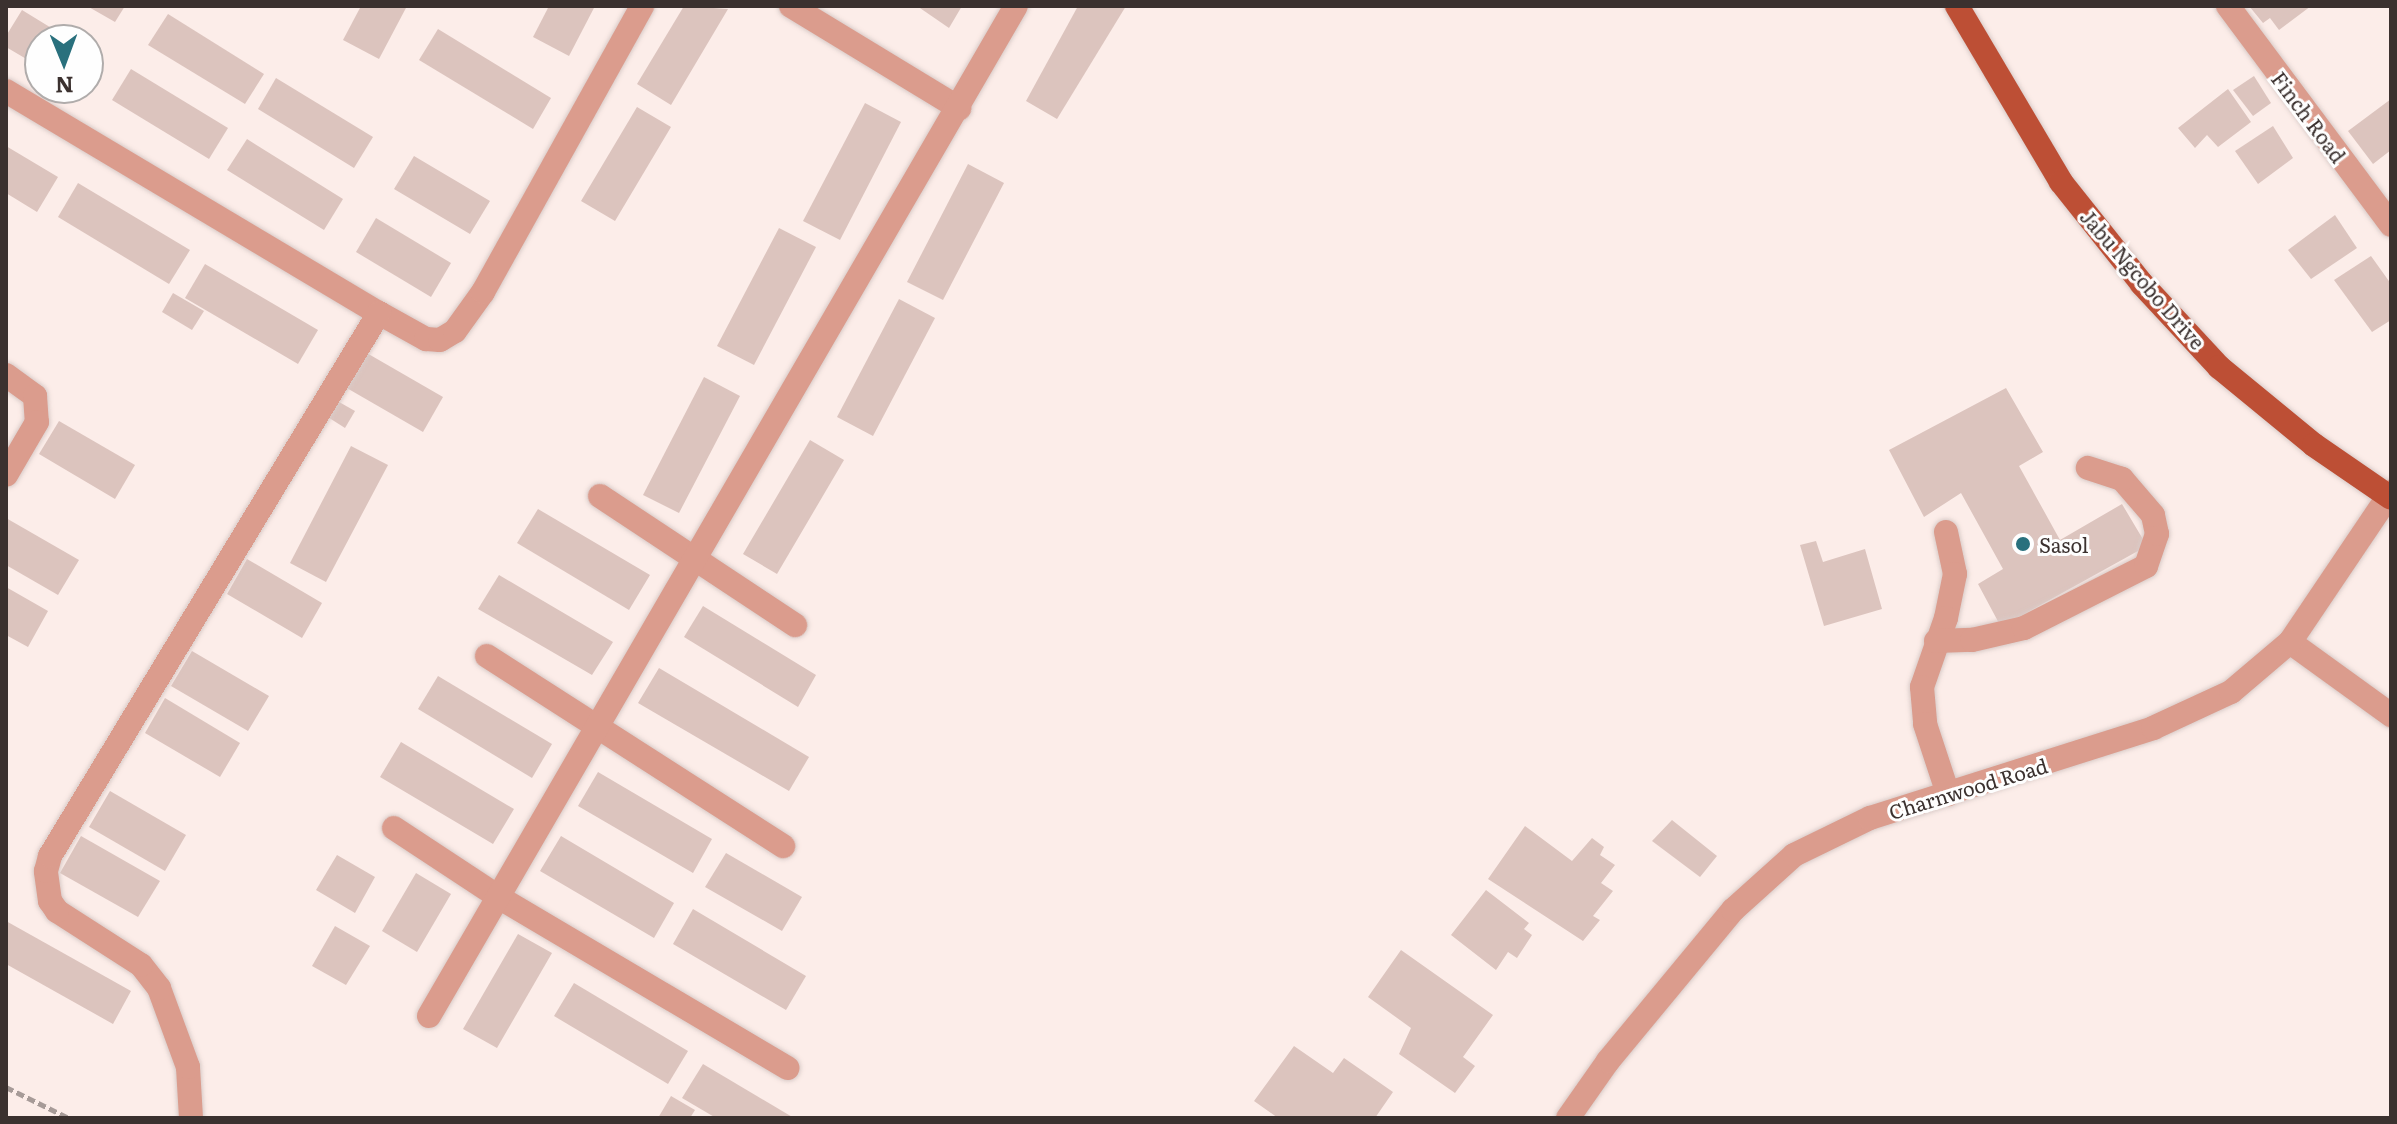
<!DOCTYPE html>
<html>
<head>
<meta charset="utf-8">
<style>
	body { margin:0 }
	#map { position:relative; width:2397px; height:1124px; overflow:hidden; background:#fcede9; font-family:Literata,serif }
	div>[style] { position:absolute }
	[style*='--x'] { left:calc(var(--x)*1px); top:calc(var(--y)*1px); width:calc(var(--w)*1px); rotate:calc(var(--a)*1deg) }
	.building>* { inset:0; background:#dcc4be }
	.path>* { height:5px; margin-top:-2.5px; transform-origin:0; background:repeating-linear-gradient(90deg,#a79b98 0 8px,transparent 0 12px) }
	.roads { filter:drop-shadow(0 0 2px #d9cbc8) drop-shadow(0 0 2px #d9cbc8) }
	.minor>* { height:24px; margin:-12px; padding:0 12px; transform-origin:12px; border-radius:12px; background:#db9c8d }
	.major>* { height:24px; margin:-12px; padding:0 12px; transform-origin:12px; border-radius:12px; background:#bd4f35 }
	.dots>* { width:22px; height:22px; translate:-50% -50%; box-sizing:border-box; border:4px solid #fefefe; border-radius:50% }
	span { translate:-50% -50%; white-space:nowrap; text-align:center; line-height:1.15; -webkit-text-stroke:6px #fefefe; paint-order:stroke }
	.street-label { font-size:20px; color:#3b312f }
	.poi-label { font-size:20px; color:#3b312f }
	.left { translate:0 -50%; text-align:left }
	.frame { position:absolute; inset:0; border:8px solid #3b312f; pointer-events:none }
	.north { position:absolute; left:24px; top:24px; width:80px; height:80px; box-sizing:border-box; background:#fefefe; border:2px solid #b0acab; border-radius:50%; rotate:179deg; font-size:22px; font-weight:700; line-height:32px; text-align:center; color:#3b312f }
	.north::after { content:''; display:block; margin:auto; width:28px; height:36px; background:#29707d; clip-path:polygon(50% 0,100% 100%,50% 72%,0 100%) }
</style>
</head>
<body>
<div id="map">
	<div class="building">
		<i style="clip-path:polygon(87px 6px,125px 6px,115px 22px)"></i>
		<i style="clip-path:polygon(361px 6px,407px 6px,379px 59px,343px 40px)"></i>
		<i style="clip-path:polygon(549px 6px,595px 6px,569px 56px,533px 37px)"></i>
		<i style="clip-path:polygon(684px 6px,728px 9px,671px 105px,637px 84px)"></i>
		<i style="clip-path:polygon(917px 6px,962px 6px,949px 28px)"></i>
		<i style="clip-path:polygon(1078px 6px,1126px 6px,1057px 119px,1026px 101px)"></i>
		<i style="clip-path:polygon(2249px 6px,2311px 6px,2279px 30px,2270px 18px,2263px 23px)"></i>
		<i style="clip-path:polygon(22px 10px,71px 40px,40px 40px,40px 67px,6px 47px,6px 36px)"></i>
		<i style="clip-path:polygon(168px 14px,264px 74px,245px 104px,148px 45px)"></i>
		<i style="clip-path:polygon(438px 29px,551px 98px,533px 129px,419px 60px)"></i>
		<i style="clip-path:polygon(131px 69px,228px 128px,209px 159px,112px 100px)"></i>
		<i style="clip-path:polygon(2254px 76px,2271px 103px,2253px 116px,2233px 90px)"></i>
		<i style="clip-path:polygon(276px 78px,373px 137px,354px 168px,258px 109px)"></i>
		<i style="clip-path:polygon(2228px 89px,2251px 122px,2218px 147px,2207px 135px,2195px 148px,2178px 128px)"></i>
		<i style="clip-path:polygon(2391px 99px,2391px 150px,2373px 164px,2348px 131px)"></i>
		<i style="clip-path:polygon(865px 103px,901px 122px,840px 240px,803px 221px)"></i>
		<i style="clip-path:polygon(637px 107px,671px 127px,615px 221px,581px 201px)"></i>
		<i style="clip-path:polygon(2273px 126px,2293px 158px,2258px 184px,2235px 151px)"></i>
		<i style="clip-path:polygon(247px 139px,343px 199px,324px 230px,227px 170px)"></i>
		<i style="clip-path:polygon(6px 146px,58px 177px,37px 212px,6px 193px)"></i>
		<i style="clip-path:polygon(414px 156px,490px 201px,470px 234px,394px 189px)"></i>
		<i style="clip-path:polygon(968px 164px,1004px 183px,943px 300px,907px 282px)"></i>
		<i style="clip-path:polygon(78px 183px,190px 250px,169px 284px,58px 217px)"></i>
		<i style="clip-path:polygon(2335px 215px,2357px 248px,2311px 279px,2288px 250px)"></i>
		<i style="clip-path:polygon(376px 218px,451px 263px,431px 297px,356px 252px)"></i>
		<i style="clip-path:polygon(779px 228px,816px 247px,754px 365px,717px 346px)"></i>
		<i style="clip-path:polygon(2371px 256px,2391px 284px,2391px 320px,2372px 332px,2334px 280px)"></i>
		<i style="clip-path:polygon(205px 264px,318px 330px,298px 364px,185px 298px)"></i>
		<i style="clip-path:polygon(173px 293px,204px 311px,192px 330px,162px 312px)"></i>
		<i style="clip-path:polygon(899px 299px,935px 318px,873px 436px,837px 417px)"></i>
		<i style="clip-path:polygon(365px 352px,443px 397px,423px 432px,345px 387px)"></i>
		<i style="clip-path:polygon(704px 377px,740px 396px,679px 513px,643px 495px)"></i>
		<i style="clip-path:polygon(2006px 388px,2043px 452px,2019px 466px,2060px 540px,2122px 504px,2147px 546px,2001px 627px,1978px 584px,2003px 569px,1961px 493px,1924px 517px,1889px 450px)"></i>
		<i style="clip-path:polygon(332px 398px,355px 411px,345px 428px,323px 414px)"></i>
		<i style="clip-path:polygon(59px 421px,135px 465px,115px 499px,39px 454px)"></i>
		<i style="clip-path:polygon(810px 440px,844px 460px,777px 574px,743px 554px)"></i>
		<i style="clip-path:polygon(351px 446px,388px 465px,326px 582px,290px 563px)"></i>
		<i style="clip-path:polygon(538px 509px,650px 575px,629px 610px,517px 543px)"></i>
		<i style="clip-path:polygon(6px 518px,79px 560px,58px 595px,6px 565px)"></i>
		<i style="clip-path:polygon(1816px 541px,1823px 562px,1865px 549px,1882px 609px,1824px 626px,1800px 545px)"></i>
		<i style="clip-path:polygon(247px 559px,322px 603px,302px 638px,227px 594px)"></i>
		<i style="clip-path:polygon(499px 575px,613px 642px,592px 675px,478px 609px)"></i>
		<i style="clip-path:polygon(6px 587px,48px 611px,28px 647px,6px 635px)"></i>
		<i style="clip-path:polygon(703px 606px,816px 675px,798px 707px,684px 637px)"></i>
		<i style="clip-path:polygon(192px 651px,269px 696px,248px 731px,171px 686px)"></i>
		<i style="clip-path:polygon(659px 668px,809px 757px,789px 791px,638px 703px)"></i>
		<i style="clip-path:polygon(438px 676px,552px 744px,532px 778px,418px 709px)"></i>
		<i style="clip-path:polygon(165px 698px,240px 743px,220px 777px,145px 733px)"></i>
		<i style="clip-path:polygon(401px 742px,514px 809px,493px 844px,380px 777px)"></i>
		<i style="clip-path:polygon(598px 772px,712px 839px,693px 873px,578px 806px)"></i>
		<i style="clip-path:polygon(110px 791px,186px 835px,165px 871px,89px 827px)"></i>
		<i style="clip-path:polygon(1672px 820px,1717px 856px,1700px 877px,1652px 841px)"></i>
		<i style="clip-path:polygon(1525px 826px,1572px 861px,1592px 838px,1604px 847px,1600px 855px,1615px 865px,1601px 883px,1613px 891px,1593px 916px,1600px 920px,1583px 941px,1488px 879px)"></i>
		<i style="clip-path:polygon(81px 836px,160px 881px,138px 917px,60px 873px)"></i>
		<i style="clip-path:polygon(561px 836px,674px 903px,654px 938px,540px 871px)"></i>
		<i style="clip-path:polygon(726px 853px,802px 897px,782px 931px,705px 887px)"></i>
		<i style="clip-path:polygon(337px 855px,375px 877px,355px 913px,316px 890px)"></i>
		<i style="clip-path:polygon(416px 873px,451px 894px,417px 952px,382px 931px)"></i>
		<i style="clip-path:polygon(1486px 890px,1529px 923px,1524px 929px,1532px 935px,1517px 958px,1508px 952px,1496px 970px,1451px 935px)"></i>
		<i style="clip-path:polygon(693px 909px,806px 976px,786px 1010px,673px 944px)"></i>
		<i style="clip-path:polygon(6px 921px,131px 991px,113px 1024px,6px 964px)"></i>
		<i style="clip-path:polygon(335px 926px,370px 946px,346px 985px,312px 966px)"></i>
		<i style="clip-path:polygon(518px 934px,552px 953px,497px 1048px,463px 1029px)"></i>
		<i style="clip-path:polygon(1401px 950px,1493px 1015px,1463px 1057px,1475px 1066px,1455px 1093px,1399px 1054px,1411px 1028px,1368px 997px)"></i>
		<i style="clip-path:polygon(574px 983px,688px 1051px,668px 1084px,554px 1016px)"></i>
		<i style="clip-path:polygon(1294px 1046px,1333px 1073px,1344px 1058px,1393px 1092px,1375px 1118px,1278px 1118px,1254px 1101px)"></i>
		<i style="clip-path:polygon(703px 1064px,794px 1118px,716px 1118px,682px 1098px)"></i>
		<i style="clip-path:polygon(671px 1096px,695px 1110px,690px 1118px,658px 1118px)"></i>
	</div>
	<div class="path">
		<i style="--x:6;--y:1087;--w:70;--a:26.2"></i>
	</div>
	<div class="roads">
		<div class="minor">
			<i style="--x:791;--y:6;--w:197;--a:31.3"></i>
			<i style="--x:2228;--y:6;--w:273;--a:53.3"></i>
			<i style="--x:6;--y:91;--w:434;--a:30.8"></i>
			<i style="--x:379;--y:313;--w:54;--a:29"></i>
			<i style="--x:426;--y:339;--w:14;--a:4"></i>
			<i style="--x:440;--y:340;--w:17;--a:-31"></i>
			<i style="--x:455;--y:331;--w:48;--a:-54.3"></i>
			<i style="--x:483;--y:292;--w:327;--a:-60.9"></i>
			<i style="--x:6;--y:375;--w:36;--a:36"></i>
			<i style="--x:35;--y:396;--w:26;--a:86"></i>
			<i style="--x:37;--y:422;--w:61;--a:120.3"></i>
			<i style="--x:600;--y:496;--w:234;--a:33.5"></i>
			<i style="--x:1946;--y:532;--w:43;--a:77.9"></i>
			<i style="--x:1955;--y:574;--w:45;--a:101.6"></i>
			<i style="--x:1946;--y:618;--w:73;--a:109.2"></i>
			<i style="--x:1922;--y:687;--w:37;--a:85"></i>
			<i style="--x:1925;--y:724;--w:74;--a:71.8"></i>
			<i style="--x:1936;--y:641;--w:36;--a:-2"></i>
			<i style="--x:1972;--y:640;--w:53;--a:-13"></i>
			<i style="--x:2024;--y:628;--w:137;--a:-26.9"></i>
			<i style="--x:2146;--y:566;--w:34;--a:-71"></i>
			<i style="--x:2157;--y:534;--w:19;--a:-102"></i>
			<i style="--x:2153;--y:515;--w:48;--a:-130.7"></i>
			<i style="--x:2122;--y:479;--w:36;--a:-162"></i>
			<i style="--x:2290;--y:642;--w:125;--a:35.9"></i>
			<i style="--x:487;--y:656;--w:352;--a:32.7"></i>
			<i style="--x:394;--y:828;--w:127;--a:33.4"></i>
			<i style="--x:500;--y:898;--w:334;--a:30.6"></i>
			<i style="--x:429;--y:1016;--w:1168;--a:-59.84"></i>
			<i style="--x:191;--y:1118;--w:51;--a:-93.4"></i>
			<i style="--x:188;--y:1067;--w:84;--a:-110.2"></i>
			<i style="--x:159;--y:988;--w:29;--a:-128"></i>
			<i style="--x:141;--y:965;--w:100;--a:-147.3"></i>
			<i style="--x:57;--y:911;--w:12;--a:-125"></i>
			<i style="--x:50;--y:901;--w:30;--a:-98"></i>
			<i style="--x:46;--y:871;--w:16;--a:-75"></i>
			<i style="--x:50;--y:856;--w:635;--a:-58.79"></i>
			<i style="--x:1568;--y:1118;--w:70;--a:-54.9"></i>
			<i style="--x:1608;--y:1061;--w:196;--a:-50.4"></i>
			<i style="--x:1733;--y:910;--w:82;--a:-42"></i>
			<i style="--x:1794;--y:855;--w:85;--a:-26"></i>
			<i style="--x:1870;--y:818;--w:297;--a:-17.6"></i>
			<i style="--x:2153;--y:728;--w:86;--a:-24.8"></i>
			<i style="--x:2231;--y:692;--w:77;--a:-40.3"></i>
			<i style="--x:2290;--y:642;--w:181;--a:-56"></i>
		</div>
		<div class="major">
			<i style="--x:1957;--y:6;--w:204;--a:59.4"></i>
			<i style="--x:2061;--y:182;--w:130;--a:51.5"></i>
			<i style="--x:2142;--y:284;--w:113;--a:47.1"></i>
			<i style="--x:2219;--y:367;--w:123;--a:39.4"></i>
			<i style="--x:2314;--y:445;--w:93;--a:34.5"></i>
		</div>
	</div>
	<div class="dots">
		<i style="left:2023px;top:544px;background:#29707d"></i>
	</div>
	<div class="street-label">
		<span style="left:2309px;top:117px;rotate:53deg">Finch Road</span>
		<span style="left:2143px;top:279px;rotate:49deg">Jabu Ngcobo Drive</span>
		<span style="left:1968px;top:788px;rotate:-17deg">Charnwood Road</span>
	</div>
	<div class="poi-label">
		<span class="left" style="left:2039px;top:544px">Sasol</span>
	</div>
	<div class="frame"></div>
	<div class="north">N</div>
</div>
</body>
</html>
